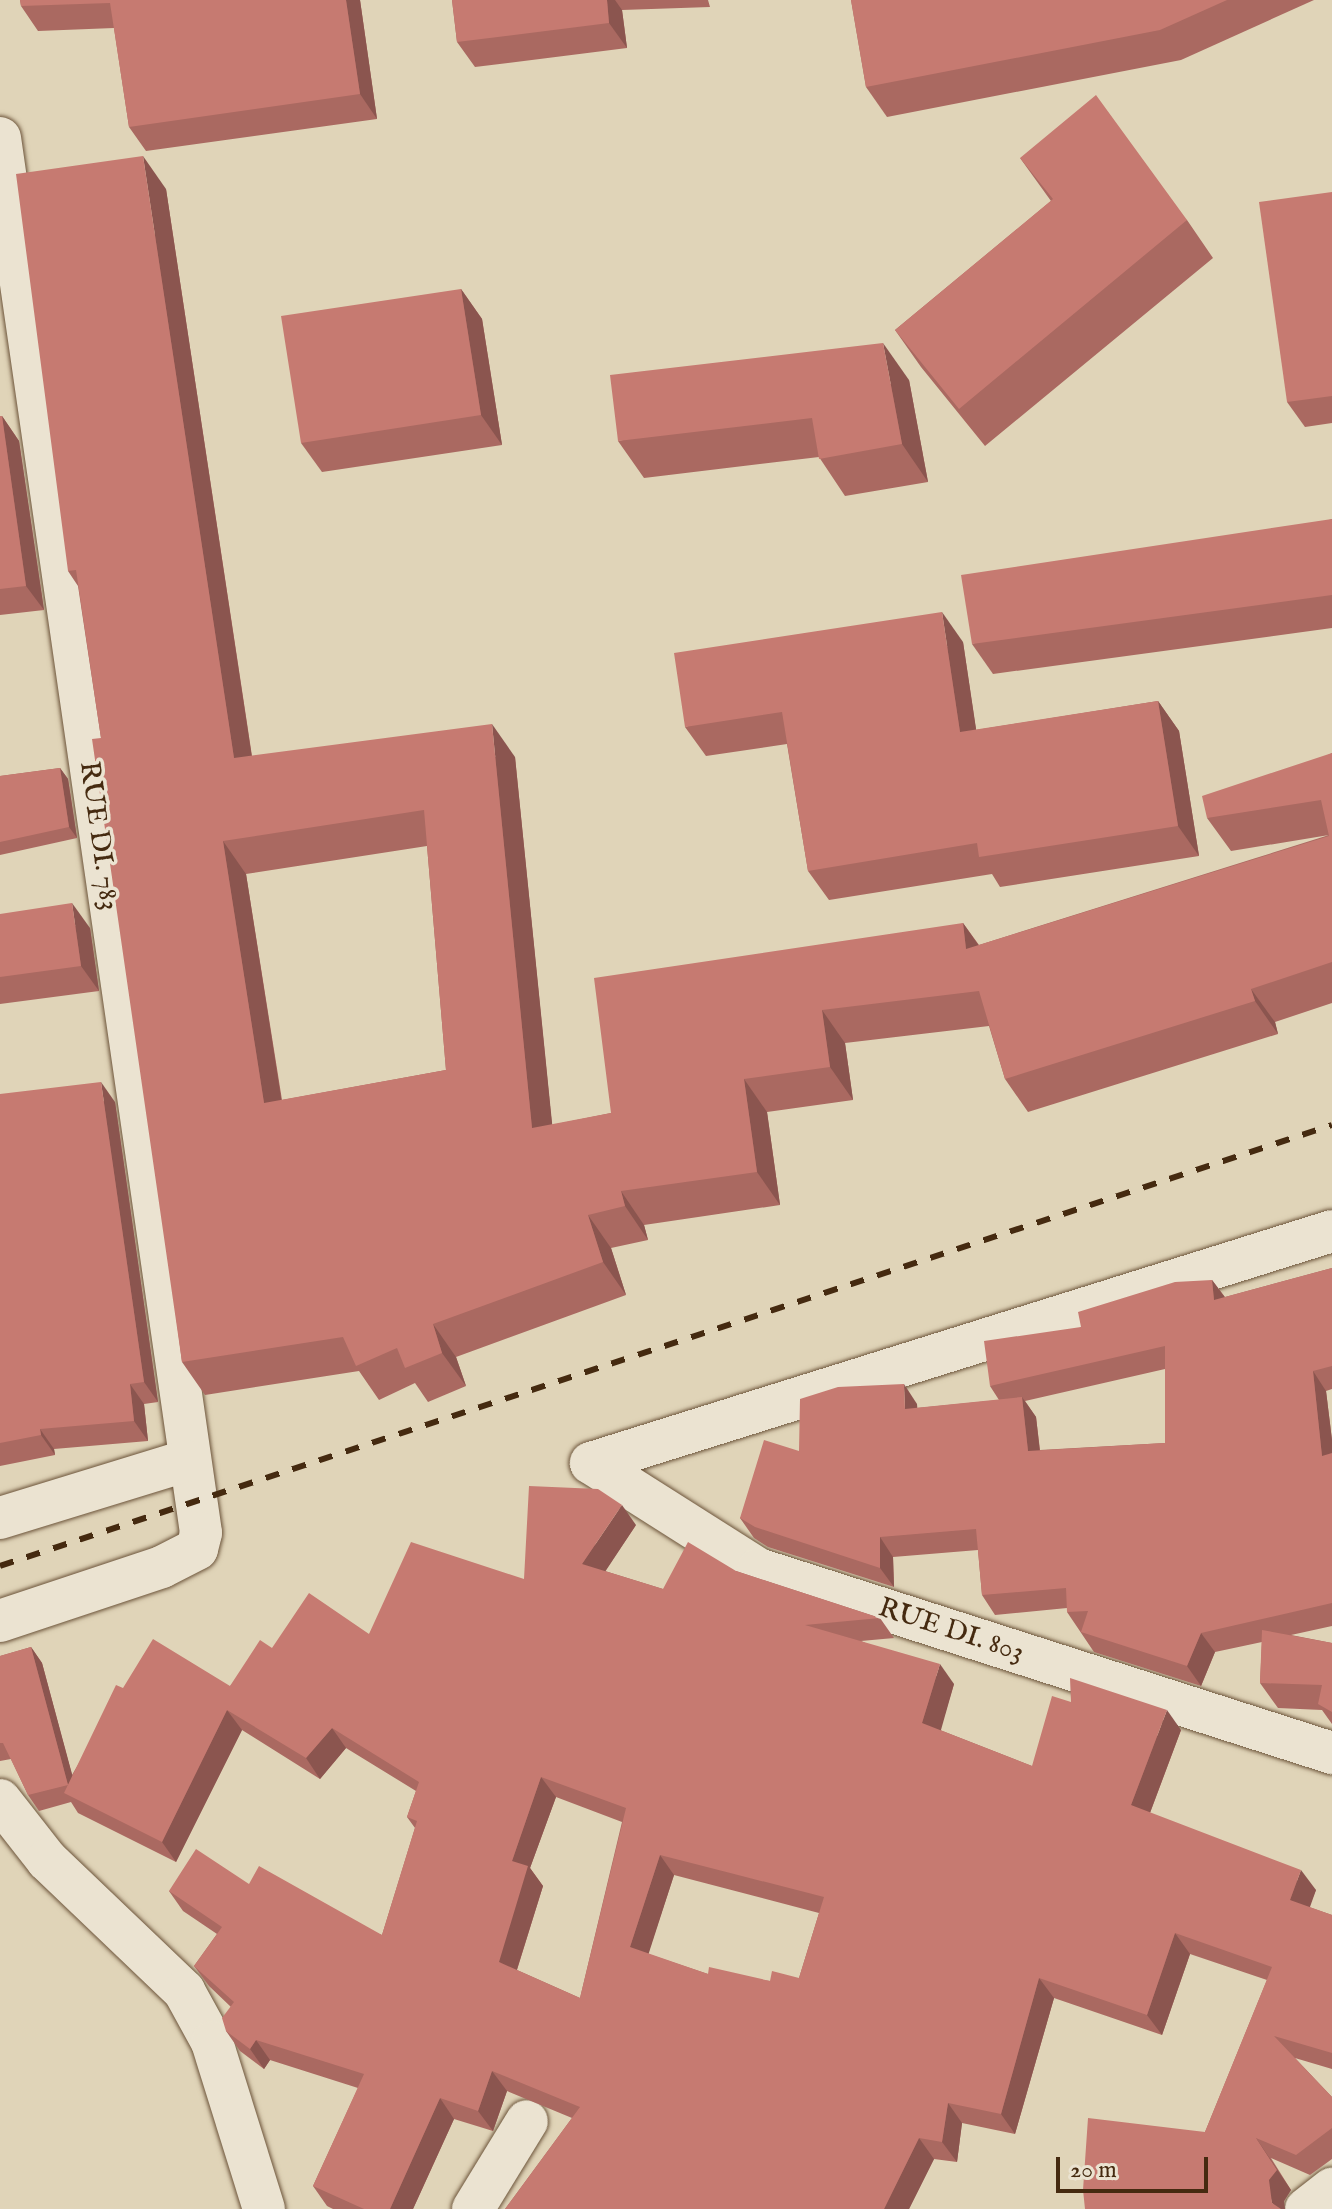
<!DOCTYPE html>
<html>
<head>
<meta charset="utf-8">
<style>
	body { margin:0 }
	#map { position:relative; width:1332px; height:2209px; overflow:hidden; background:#e0d4b8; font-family:"IM FELL English",serif }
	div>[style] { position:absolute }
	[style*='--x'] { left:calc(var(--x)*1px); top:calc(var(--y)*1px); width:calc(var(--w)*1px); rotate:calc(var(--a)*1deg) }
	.roads { filter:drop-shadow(0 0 2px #6c543a) drop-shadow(0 0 2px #6c543a) }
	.minor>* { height:42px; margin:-21px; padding:0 21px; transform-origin:21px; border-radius:21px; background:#ebe3d1 }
	.rail>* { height:6px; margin-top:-3px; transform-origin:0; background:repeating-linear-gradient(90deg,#452a10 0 14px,transparent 0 28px) }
	.wall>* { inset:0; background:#aa6961 }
	.shaded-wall>* { inset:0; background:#8b554f }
	.building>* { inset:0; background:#c67a71 }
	span { translate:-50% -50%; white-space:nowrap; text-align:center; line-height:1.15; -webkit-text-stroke:7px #ebe3d1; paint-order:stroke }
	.street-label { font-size:28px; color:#452a10 }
	.scale { position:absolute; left:1056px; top:2157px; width:152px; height:36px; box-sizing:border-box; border:4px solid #452a10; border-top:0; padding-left:10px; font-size:24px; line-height:28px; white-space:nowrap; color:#452a10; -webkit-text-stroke:6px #ebe3d1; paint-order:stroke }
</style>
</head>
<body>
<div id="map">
	<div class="roads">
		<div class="minor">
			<i style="--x:0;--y:138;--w:1409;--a:81.8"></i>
			<i style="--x:201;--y:1533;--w:16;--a:104"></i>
			<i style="--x:197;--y:1549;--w:39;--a:153"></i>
			<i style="--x:162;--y:1567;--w:171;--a:161.6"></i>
			<i style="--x:591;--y:1463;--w:198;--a:32.4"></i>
			<i style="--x:758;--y:1569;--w:603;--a:17.77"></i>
			<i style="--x:591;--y:1463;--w:776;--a:-17.38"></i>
			<i style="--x:0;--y:1518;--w:194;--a:-17.1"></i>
			<i style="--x:0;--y:1800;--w:76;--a:51.9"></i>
			<i style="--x:47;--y:1860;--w:190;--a:43.7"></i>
			<i style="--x:184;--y:1991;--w:58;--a:61.2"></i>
			<i style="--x:212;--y:2042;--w:175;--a:72.7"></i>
			<i style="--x:473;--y:2209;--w:103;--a:-58.5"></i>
			<i style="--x:1306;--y:2209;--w:33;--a:-38"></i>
		</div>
	</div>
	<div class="rail">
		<i style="--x:0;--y:1566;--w:1403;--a:-18.32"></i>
	</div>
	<div class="wall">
		<i style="clip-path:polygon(20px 0,360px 0,377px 119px,146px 151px,129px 127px,114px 28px,38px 31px,21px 6px)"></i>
		<i style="clip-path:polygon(452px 0,708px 0,710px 7px,622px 10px,627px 48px,475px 67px,457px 42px)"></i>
		<i style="clip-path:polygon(851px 0,1314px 0,1181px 60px,887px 117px,866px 87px)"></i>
		<i style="clip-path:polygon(1020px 158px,1187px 220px,1213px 258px,985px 446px,921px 367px,895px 330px,1051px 201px)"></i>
		<i style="clip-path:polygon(evenodd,166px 189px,252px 756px,515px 757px,552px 1125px,611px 1113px,963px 923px,979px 945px,1329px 835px,1231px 851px,1207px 818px,1332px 753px,1332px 1003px,1275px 1022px,1278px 1034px,1028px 1112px,1005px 1079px,989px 1026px,845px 1043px,853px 1100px,767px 1112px,780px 1205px,644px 1225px,648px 1240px,611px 1248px,626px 1295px,456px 1357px,466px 1386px,428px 1402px,415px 1383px,379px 1400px,359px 1371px,205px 1395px,182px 1362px,101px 738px,78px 586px,68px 571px,166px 189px,427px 846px,446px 1070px,282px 1100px,246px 874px,427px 846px)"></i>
		<i style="clip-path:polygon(1332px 192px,1332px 423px,1305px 427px,1287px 402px)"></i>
		<i style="clip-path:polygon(461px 289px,482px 319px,502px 445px,322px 472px,301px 443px)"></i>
		<i style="clip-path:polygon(909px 380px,928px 482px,845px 496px,819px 457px,644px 478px,618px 441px)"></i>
		<i style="clip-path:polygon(0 416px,2px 416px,19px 441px,44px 610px,0 615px)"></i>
		<i style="clip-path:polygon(1332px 519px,1332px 628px,993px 674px,972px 644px)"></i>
		<i style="clip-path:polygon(963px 642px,976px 730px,1158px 701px,1179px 731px,1199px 856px,1000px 887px,992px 874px,829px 900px,808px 871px,787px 744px,706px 756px,685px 727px)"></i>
		<i style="clip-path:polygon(60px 768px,68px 779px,77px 838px,0 855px,0 776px)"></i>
		<i style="clip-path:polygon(0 914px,90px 928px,99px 991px,0 1004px)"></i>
		<i style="clip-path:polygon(0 1094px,115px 1102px,158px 1402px,144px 1404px,148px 1441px,54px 1449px,55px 1455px,0 1466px)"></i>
		<i style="clip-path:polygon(evenodd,1332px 1268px,1332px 1389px,1326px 1391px,1332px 1440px,1332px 1626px,1291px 1635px,1332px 1643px,1332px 1724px,1322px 1710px,1278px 1708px,1260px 1683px,1262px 1642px,1215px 1652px,1201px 1686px,1094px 1652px,1067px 1612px,1067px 1608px,995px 1615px,982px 1595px,978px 1550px,893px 1557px,894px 1587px,768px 1547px,754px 1538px,740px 1518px,799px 1451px,917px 1404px,917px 1408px,999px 1400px,990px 1386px,1081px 1327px,1212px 1280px,1225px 1297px,1332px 1268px,1165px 1369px,1165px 1443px,1040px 1450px,1036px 1417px,1025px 1401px,1165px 1369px)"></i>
		<i style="clip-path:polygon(evenodd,636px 1525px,605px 1571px,663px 1589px,736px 1571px,880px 1618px,894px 1638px,861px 1641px,954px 1684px,940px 1730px,1032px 1766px,1181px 1730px,1150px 1813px,1316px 1890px,1309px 1907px,1332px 1915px,1332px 2069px,1295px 2058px,1332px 2097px,1332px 2159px,1310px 2175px,1271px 2158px,1291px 2190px,1284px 2201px,1205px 2132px,1267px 1980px,1190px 1954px,1162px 2035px,1054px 1998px,1015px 2134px,962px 2123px,957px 2162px,934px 2159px,909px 2209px,505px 2209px,572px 2118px,507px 2091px,493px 2131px,454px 2119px,413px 2209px,333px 2209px,327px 2206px,313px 2186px,358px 2088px,270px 2060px,264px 2069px,240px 2051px,226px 2031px,231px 2007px,209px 1986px,194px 1966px,217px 1934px,183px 1911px,169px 1891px,249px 1884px,382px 1935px,415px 1828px,407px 1817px,416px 1791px,346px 1748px,320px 1779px,242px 1730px,176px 1862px,78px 1813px,71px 1802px,39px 1811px,28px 1795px,11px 1759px,0 1761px,0 1656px,31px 1647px,42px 1663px,72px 1775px,123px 1688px,230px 1686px,272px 1648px,369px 1634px,524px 1579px,636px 1525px,556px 1797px,622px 1822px,580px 1998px,517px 1970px,543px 1886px,530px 1868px,556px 1797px,636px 1525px,674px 1875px,819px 1913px,799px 1978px,770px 1981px,708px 1974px,648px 1954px,674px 1875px)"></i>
	</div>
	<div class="shaded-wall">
		<i style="clip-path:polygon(346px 0,360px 0,377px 119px,360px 94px)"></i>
		<i style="clip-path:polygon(607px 0,615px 0,622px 10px,627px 48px,609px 23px)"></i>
		<i style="clip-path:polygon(143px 156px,166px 189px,257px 791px,234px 758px)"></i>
		<i style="clip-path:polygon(461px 289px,482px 319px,502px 445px,481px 415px)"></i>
		<i style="clip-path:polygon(883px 343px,909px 380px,928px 482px,902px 444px)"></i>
		<i style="clip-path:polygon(2px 416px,19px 441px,44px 610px,26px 586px)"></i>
		<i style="clip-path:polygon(942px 612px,963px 642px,981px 762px,960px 732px)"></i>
		<i style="clip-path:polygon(1158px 701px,1179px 731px,1199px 856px,1178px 826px)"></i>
		<i style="clip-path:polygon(492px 724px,515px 757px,556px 1162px,532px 1128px)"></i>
		<i style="clip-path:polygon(60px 768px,68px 779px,77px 838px,69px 827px)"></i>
		<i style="clip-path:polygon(223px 841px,246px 874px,287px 1136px,264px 1103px)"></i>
		<i style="clip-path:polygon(72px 903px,90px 928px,99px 991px,81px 966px)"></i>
		<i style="clip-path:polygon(963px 923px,986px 956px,966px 949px)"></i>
		<i style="clip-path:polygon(1251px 989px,1275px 1022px,1278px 1034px,1255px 1001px)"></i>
		<i style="clip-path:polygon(822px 1010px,845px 1043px,853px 1100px,830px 1067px)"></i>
		<i style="clip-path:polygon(744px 1079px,767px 1112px,780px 1205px,757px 1172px)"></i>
		<i style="clip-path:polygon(101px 1082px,115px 1102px,158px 1402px,144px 1382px)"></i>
		<i style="clip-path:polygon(621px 1191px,644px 1225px,648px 1240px,625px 1206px)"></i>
		<i style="clip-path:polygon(588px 1215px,611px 1248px,626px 1295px,603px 1262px)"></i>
		<i style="clip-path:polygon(1212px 1280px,1226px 1299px,1214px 1300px)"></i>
		<i style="clip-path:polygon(433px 1324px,456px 1357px,466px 1386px,442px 1353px)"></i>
		<i style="clip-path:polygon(1313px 1371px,1326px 1391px,1332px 1440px,1332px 1470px,1322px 1456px)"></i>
		<i style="clip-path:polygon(130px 1384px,144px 1404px,148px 1441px,134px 1421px)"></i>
		<i style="clip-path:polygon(904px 1384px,917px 1404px,919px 1429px,905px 1409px)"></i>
		<i style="clip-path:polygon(1022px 1397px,1036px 1417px,1042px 1471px,1028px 1451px)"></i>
		<i style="clip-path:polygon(40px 1429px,54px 1449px,55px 1455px,41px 1435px)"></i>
		<i style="clip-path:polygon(622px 1505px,636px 1525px,597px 1584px,582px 1564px)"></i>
		<i style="clip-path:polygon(880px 1537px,893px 1557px,894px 1587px,880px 1568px)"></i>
		<i style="clip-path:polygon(1201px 1633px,1215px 1652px,1201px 1686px,1187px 1666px)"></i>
		<i style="clip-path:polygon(31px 1647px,42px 1663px,79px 1800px,68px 1785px)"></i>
		<i style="clip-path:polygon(940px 1664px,954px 1684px,937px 1744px,922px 1723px)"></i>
		<i style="clip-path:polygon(227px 1710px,242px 1730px,176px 1862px,162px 1842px)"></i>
		<i style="clip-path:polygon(1167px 1710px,1181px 1730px,1145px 1826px,1131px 1805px)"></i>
		<i style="clip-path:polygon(332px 1728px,346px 1748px,320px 1779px,306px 1758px)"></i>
		<i style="clip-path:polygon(541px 1777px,556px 1797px,530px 1868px,543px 1886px,513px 1982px,499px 1962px,512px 1861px)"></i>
		<i style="clip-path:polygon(660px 1855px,674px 1875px,644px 1968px,630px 1947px)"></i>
		<i style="clip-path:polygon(1301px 1870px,1316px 1890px,1305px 1921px,1290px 1900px)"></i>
		<i style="clip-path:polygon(1175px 1933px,1190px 1954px,1162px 2035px,1147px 2015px)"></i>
		<i style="clip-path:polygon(1039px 1978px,1054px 1998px,1015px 2134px,1001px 2114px)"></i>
		<i style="clip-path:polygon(256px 2040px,270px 2060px,264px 2069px,250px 2049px)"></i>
		<i style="clip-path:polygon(492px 2071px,507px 2091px,493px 2131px,478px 2111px)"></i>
		<i style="clip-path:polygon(440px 2098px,454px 2119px,413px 2209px,390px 2209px)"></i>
		<i style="clip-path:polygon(948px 2103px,962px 2123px,957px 2162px,942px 2142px)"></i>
		<i style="clip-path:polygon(919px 2138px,934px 2159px,909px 2209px,884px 2209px)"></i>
		<i style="clip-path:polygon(1256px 2138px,1291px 2190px,1284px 2201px,1285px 2209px,1277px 2209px,1272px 2203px)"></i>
	</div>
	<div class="building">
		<i style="clip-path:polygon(20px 0,346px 0,360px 94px,129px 127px,110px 3px,21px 6px)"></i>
		<i style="clip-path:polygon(452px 0,607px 0,609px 23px,457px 42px)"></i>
		<i style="clip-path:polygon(851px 0,1227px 0,1160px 30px,866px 87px)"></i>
		<i style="clip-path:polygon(1096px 95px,1187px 220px,959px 409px,895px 330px,1053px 199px,1020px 158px)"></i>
		<i style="clip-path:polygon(evenodd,143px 156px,234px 758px,492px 724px,532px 1128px,611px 1113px,594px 978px,963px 923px,966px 949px,1329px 836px,1321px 800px,1207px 818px,1202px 796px,1332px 753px,1332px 962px,1251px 989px,1255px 1001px,1005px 1079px,979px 991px,822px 1010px,830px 1067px,744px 1079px,757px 1172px,621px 1191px,625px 1206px,588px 1215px,603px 1262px,433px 1324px,442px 1353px,405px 1368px,397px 1348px,356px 1366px,343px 1337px,182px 1362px,92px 739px,101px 738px,76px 570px,68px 571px,16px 174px,143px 156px,424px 810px,446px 1070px,264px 1103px,223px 841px,424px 810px)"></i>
		<i style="clip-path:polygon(1332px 192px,1332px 396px,1287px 402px,1259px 202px)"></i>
		<i style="clip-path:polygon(461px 289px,481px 415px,301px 443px,281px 316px)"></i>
		<i style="clip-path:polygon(883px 343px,902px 444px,819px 459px,812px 418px,618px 441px,610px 375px)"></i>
		<i style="clip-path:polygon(0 416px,2px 416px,26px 586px,0 589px)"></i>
		<i style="clip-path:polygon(1332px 519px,1332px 595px,972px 644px,961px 575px)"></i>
		<i style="clip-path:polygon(942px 612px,960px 732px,1158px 701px,1178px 826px,979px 857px,977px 843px,808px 871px,782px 712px,685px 727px,674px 653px)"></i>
		<i style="clip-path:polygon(60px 768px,69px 827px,0 842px,0 776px)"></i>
		<i style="clip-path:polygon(72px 903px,81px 966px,0 977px,0 914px)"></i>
		<i style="clip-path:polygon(101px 1082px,144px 1382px,130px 1384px,134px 1421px,40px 1429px,41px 1435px,0 1443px,0 1094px)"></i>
		<i style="clip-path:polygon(1332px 1268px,1332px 1366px,1313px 1371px,1322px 1456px,1332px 1453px,1332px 1603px,1201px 1633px,1187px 1666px,1081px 1632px,1088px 1611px,1067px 1612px,1066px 1588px,982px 1595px,976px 1529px,880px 1537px,880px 1568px,755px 1527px,740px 1518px,764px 1440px,799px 1451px,800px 1399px,838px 1387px,904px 1384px,905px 1409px,1022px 1397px,1028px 1451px,1165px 1443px,1165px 1346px,990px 1386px,984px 1341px,1081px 1327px,1078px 1312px,1175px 1282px,1212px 1280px,1214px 1300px)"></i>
		<i style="clip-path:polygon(evenodd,529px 1486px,598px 1489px,622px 1505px,582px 1564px,663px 1589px,688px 1542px,736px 1571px,880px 1618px,805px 1625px,940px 1664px,922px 1723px,1032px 1766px,1052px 1696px,1071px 1702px,1070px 1678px,1167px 1710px,1131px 1805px,1301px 1870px,1290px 1900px,1332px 1915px,1332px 2053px,1274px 2036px,1332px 2097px,1332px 2128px,1296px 2155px,1256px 2138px,1277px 2170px,1269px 2180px,1272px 2203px,1281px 2209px,1085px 2209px,1083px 2190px,1088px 2118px,1205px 2132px,1272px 1967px,1175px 1933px,1147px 2015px,1039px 1978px,1001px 2114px,948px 2103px,942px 2142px,919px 2138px,884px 2209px,505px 2209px,580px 2107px,492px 2071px,478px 2111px,440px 2098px,390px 2209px,364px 2209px,313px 2186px,364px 2074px,256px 2040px,250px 2049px,226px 2031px,222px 2018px,234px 2002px,194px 1966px,222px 1927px,169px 1891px,196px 1849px,249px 1884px,259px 1866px,382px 1935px,417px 1821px,407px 1817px,419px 1782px,332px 1728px,306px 1758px,227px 1710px,162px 1842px,64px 1793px,116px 1685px,123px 1688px,153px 1639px,230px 1686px,260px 1640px,272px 1648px,309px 1593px,369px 1634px,411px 1542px,524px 1579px,529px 1486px,541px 1777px,626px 1808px,580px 1998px,499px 1962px,528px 1866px,512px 1861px,541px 1777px,529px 1486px,660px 1855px,824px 1897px,799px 1978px,772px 1971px,770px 1981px,709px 1967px,708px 1974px,630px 1947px,660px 1855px)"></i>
		<i style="clip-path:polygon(1262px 1630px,1332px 1643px,1332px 1712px,1318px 1704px,1322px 1685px,1260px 1683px)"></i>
		<i style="clip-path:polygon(31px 1647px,68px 1785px,28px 1795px,3px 1743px,0 1743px,0 1656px)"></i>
	</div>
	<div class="street-label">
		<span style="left:98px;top:836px;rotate:82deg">RUE DI. 783</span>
		<span style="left:951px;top:1631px;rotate:18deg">RUE DI. 803</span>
	</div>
	<div class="scale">20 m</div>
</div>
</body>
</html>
